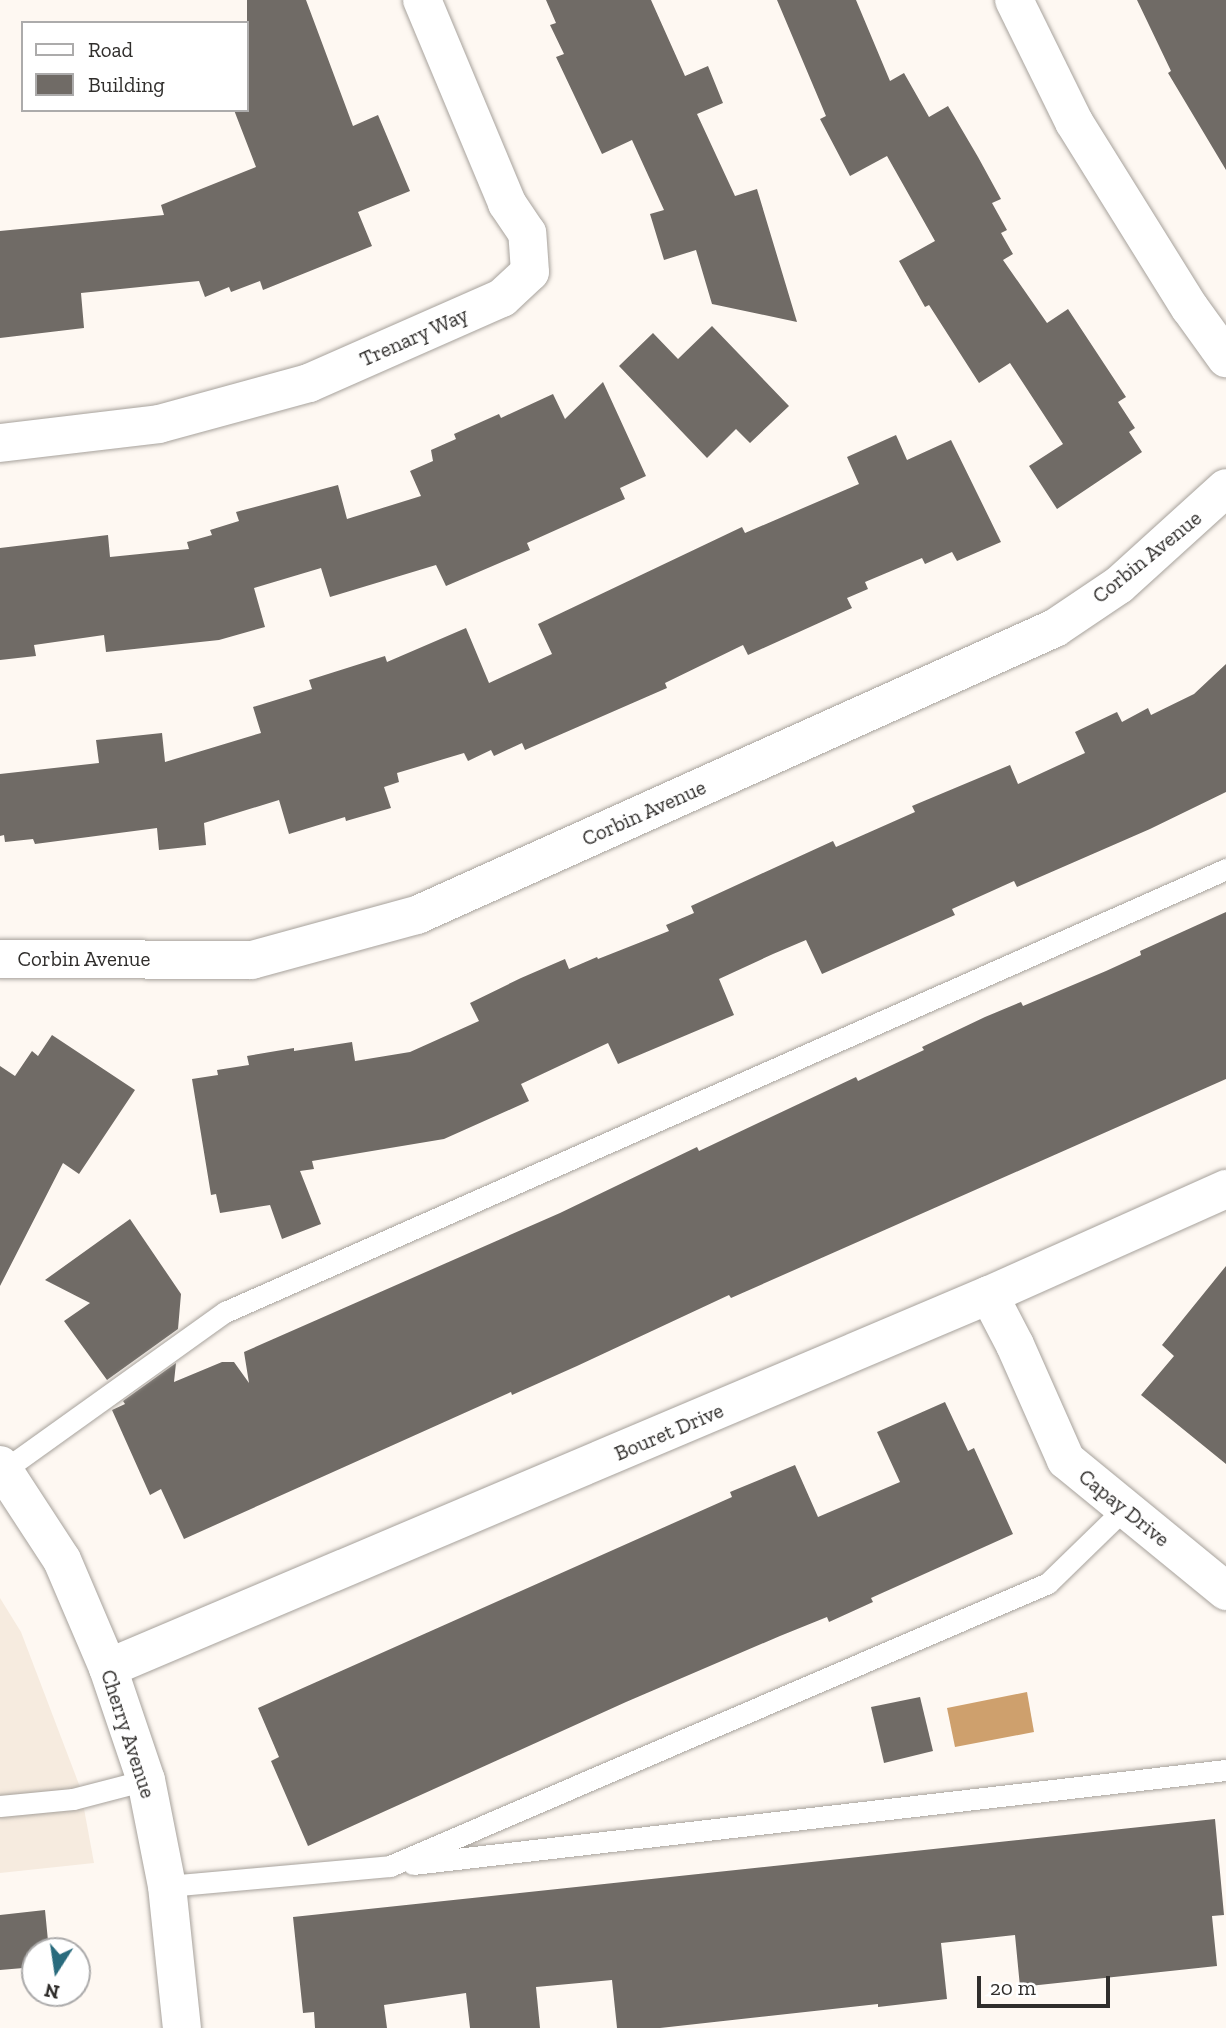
<!DOCTYPE html>
<html>
<head>
<meta charset="utf-8">
<style>
	body { margin:0 }
	#map { position:relative; width:1226px; height:2028px; overflow:hidden; background:#fef8f2; font-family:"Zilla Slab",serif }
	div>[style] { position:absolute }
	[style*='--x'] { left:calc(var(--x)*1px); top:calc(var(--y)*1px); width:calc(var(--w)*1px); rotate:calc(var(--a)*1deg) }
	.built>* { inset:0; background:#f6ebdf }
	.water>* { inset:0; background:#cea06d }
	.building>* { inset:0; background:#706b66 }
	.roads { filter:drop-shadow(0 0 2px #a7a29c) drop-shadow(0 0 2px #a7a29c) }
	.service>* { height:21px; margin:-10.5px; padding:0 10.5px; transform-origin:10.5px; border-radius:10.5px; background:#fff }
	.minor>* { height:38px; margin:-19px; padding:0 19px; transform-origin:19px; border-radius:19px; background:#fff }
	.tertiary>* { height:38px; margin:-19px; padding:0 19px; transform-origin:19px; border-radius:19px; background:#fff }
	span { translate:-50% -50%; white-space:nowrap; text-align:center; line-height:1.15; -webkit-text-stroke:7px #fff; paint-order:stroke }
	.street-label { font-size:21px; color:#302e2c }
	.legend { position:absolute; left:21px; top:21px; width:228px; height:91px; box-sizing:border-box; background:#fff; border:2px solid #acabab; margin:0; padding:9px 12px; list-style:none; font-size:21px; color:#302e2c }
	.legend li { display:flex; align-items:center; gap:14px; height:35px }
	.legend b { width:35px; border:2px solid #acabab }
	.north { position:absolute; left:21px; top:1937px; width:70px; height:70px; box-sizing:border-box; background:#fff; border:2px solid #acabab; border-radius:50%; rotate:192deg; font-size:19px; font-weight:700; line-height:28px; text-align:center; color:#302e2c }
	.north::after { content:''; display:block; margin:auto; width:24px; height:32px; background:#296b7d; clip-path:polygon(50% 0,100% 100%,50% 72%,0 100%) }
	.scale { position:absolute; left:977px; top:1976px; width:133px; height:32px; box-sizing:border-box; border:4px solid #302e2c; border-top:0; padding-left:9px; font-size:21px; line-height:24px; white-space:nowrap; color:#302e2c; -webkit-text-stroke:5px #fff; paint-order:stroke }
</style>
</head>
<body>
<div id="map">
	<div class="built">
		<i style="clip-path:polygon(0 1598px,21px 1632px,80px 1787px,94px 1863px,0 1873px)"></i>
	</div>
	<div class="water">
		<i style="clip-path:polygon(1027px 1692px,1034px 1732px,955px 1747px,947px 1708px)"></i>
	</div>
	<div class="building">
		<i style="clip-path:polygon(247px 0,306px 0,353px 126px,378px 115px,410px 191px,358px 212px,372px 246px,263px 290px,260px 281px,231px 292px,229px 287px,205px 297px,199px 281px,81px 293px,84px 328px,0 338px,0 231px,164px 215px,161px 205px,256px 167px,234px 110px,247px 110px)"></i>
		<i style="clip-path:polygon(546px 0,651px 0,685px 76px,708px 66px,723px 103px,697px 114px,735px 196px,757px 189px,797px 322px,712px 304px,696px 250px,664px 260px,650px 214px,664px 210px,632px 140px,602px 154px,556px 57px,564px 54px,550px 25px,556px 23px)"></i>
		<i style="clip-path:polygon(777px 0,856px 0,890px 81px,904px 73px,929px 117px,948px 106px,978px 157px,1001px 199px,992px 203px,1007px 230px,1001px 233px,1013px 254px,1003px 260px,1047px 323px,1068px 309px,1126px 397px,1118px 402px,1135px 428px,1129px 432px,1142px 452px,1057px 509px,1029px 466px,1063px 444px,1010px 363px,979px 383px,929px 305px,925px 307px,899px 261px,935px 241px,887px 156px,850px 176px,820px 119px,826px 116px)"></i>
		<i style="clip-path:polygon(1137px 0,1226px 0,1226px 170px,1168px 73px,1171px 71px)"></i>
		<i style="clip-path:polygon(712px 326px,789px 406px,750px 443px,736px 429px,707px 458px,619px 366px,653px 333px,678px 359px)"></i>
		<i style="clip-path:polygon(603px 382px,646px 476px,620px 488px,625px 499px,527px 543px,530px 550px,446px 586px,436px 565px,330px 597px,321px 568px,254px 588px,265px 627px,219px 640px,106px 652px,104px 635px,34px 645px,36px 656px,0 660px,0 548px,108px 535px,110px 557px,189px 549px,187px 542px,212px 535px,210px 530px,239px 521px,236px 512px,338px 485px,347px 519px,421px 496px,410px 471px,433px 461px,431px 450px,456px 439px,454px 434px,499px 414px,501px 418px,553px 394px,565px 419px)"></i>
		<i style="clip-path:polygon(896px 435px,907px 460px,951px 440px,1001px 542px,957px 561px,952px 552px,925px 564px,922px 558px,865px 582px,868px 589px,847px 598px,852px 608px,748px 655px,743px 645px,665px 683px,667px 688px,525px 750px,522px 743px,494px 756px,491px 750px,468px 761px,464px 753px,397px 773px,399px 782px,384px 787px,391px 808px,346px 821px,345px 817px,289px 834px,279px 800px,204px 823px,206px 845px,159px 850px,157px 828px,35px 844px,33px 839px,5px 842px,4px 835px,0 836px,0 774px,99px 763px,96px 740px,162px 733px,165px 762px,261px 733px,253px 707px,312px 689px,309px 680px,385px 656px,387px 662px,466px 628px,489px 683px,552px 654px,538px 624px,742px 527px,745px 533px,859px 484px,847px 457px)"></i>
		<i style="clip-path:polygon(1226px 664px,1226px 792px,1150px 829px,1017px 887px,1014px 881px,952px 909px,955px 915px,822px 974px,806px 940px,773px 954px,719px 979px,734px 1015px,618px 1064px,608px 1043px,521px 1084px,529px 1101px,444px 1139px,312px 1161px,314px 1169px,300px 1171px,321px 1224px,282px 1239px,270px 1205px,220px 1213px,216px 1194px,211px 1195px,192px 1079px,218px 1075px,217px 1070px,249px 1065px,247px 1056px,294px 1048px,294px 1051px,352px 1042px,355px 1061px,410px 1052px,479px 1021px,470px 1003px,521px 978px,565px 959px,569px 969px,597px 957px,598px 959px,669px 931px,666px 925px,694px 913px,691px 906px,833px 841px,836px 847px,915px 812px,912px 806px,1010px 765px,1018px 784px,1085px 753px,1075px 732px,1117px 712px,1122px 722px,1148px 708px,1151px 715px,1194px 694px)"></i>
		<i style="clip-path:polygon(1226px 912px,1226px 1079px,731px 1298px,729px 1295px,577px 1366px,512px 1395px,511px 1392px,184px 1539px,161px 1489px,150px 1495px,112px 1410px,125px 1404px,123px 1401px,176px 1363px,174px 1382px,222px 1362px,234px 1362px,249px 1383px,244px 1352px,560px 1213px,697px 1147px,699px 1151px,856px 1077px,858px 1081px,924px 1050px,922px 1047px,985px 1017px,1021px 1002px,1023px 1006px,1106px 971px,1141px 955px,1140px 951px)"></i>
		<i style="clip-path:polygon(52px 1035px,135px 1090px,79px 1174px,63px 1163px,0 1286px,0 1066px,15px 1076px,32px 1051px,38px 1056px)"></i>
		<i style="clip-path:polygon(130px 1219px,181px 1294px,178px 1329px,107px 1380px,64px 1321px,90px 1303px,45px 1280px)"></i>
		<i style="clip-path:polygon(1226px 1266px,1226px 1464px,1141px 1395px,1174px 1356px,1162px 1345px)"></i>
		<i style="clip-path:polygon(945px 1402px,968px 1451px,974px 1448px,1013px 1534px,871px 1598px,873px 1602px,829px 1622px,827px 1617px,780px 1636px,626px 1702px,308px 1846px,271px 1761px,279px 1757px,258px 1708px,732px 1497px,730px 1492px,795px 1465px,818px 1517px,900px 1482px,877px 1432px)"></i>
		<i style="clip-path:polygon(920px 1697px,933px 1751px,884px 1763px,871px 1707px)"></i>
		<i style="clip-path:polygon(1215px 1819px,1224px 1915px,1212px 1916px,1217px 1966px,1020px 1987px,1015px 1935px,941px 1943px,947px 1999px,878px 2007px,878px 2004px,660px 2028px,617px 2028px,612px 1980px,536px 1987px,540px 2028px,470px 2028px,466px 1993px,384px 2005px,387px 2028px,315px 2028px,314px 2012px,303px 2013px,293px 1917px)"></i>
		<i style="clip-path:polygon(45px 1910px,49px 1951px,35px 1951px,35px 1967px,0 1970px,0 1915px)"></i>
	</div>
	<div class="roads">
		<div class="service">
			<i style="--x:4;--y:1470;--w:272;--a:-35.6"></i>
			<i style="--x:225;--y:1312;--w:1095;--a:-23.87"></i>
			<i style="--x:0;--y:1806;--w:73;--a:-5.5"></i>
			<i style="--x:73;--y:1799;--w:75;--a:-14.6"></i>
			<i style="--x:413;--y:1864;--w:818;--a:-6.6"></i>
			<i style="--x:167;--y:1886;--w:224;--a:-5.1"></i>
			<i style="--x:390;--y:1866;--w:716;--a:-23.27"></i>
			<i style="--x:1048;--y:1583;--w:107;--a:-44.2"></i>
		</div>
		<div class="minor">
			<i style="--x:1014;--y:0;--w:136;--a:63.8"></i>
			<i style="--x:1074;--y:122;--w:219;--a:58.1"></i>
			<i style="--x:1190;--y:308;--w:62;--a:54.2"></i>
			<i style="--x:0;--y:443;--w:160;--a:-6.8"></i>
			<i style="--x:159;--y:424;--w:156;--a:-15.3"></i>
			<i style="--x:309;--y:383;--w:211;--a:-23.8"></i>
			<i style="--x:502;--y:298;--w:38;--a:-43"></i>
			<i style="--x:530;--y:272;--w:39;--a:-94"></i>
			<i style="--x:527;--y:233;--w:36;--a:-124"></i>
			<i style="--x:507;--y:203;--w:220;--a:-112.7"></i>
			<i style="--x:0;--y:959;--w:252;--a:0.2"></i>
			<i style="--x:252;--y:960;--w:171;--a:-15.3"></i>
			<i style="--x:417;--y:915;--w:700;--a:-24.22"></i>
			<i style="--x:1055;--y:628;--w:77;--a:-33.9"></i>
			<i style="--x:1119;--y:585;--w:144;--a:-42.2"></i>
			<i style="--x:989;--y:1295;--w:56;--a:62.5"></i>
			<i style="--x:1015;--y:1345;--w:126;--a:66.1"></i>
			<i style="--x:1066;--y:1460;--w:207;--a:39.3"></i>
			<i style="--x:108;--y:1668;--w:957;--a:-22.95"></i>
			<i style="--x:989;--y:1295;--w:260;--a:-24.1"></i>
		</div>
		<div class="tertiary">
			<i style="--x:0;--y:1465;--w:113;--a:56.9"></i>
			<i style="--x:62;--y:1560;--w:117;--a:66.9"></i>
			<i style="--x:108;--y:1668;--w:118;--a:71.3"></i>
			<i style="--x:146;--y:1780;--w:108;--a:78.8"></i>
			<i style="--x:167;--y:1886;--w:143;--a:84"></i>
		</div>
	</div>
	<div class="street-label">
		<span style="left:414px;top:337px;rotate:-24deg">Trenary Way</span>
		<span style="left:1147px;top:557px;rotate:-39deg">Corbin Avenue</span>
		<span style="left:644px;top:813px;rotate:-24deg">Corbin Avenue</span>
		<span style="left:84px;top:959px">Corbin Avenue</span>
		<span style="left:669px;top:1432px;rotate:-23deg">Bouret Drive</span>
		<span style="left:1124px;top:1508px;rotate:39deg">Capay Drive</span>
		<span style="left:128px;top:1734px;rotate:72deg">Cherry Avenue</span>
	</div>
	<ul class="legend">
	<li><b style="height:9px;background:#fff"></b>Road</li>
	<li><b style="height:19px;background:#706b66"></b>Building</li>
	</ul>
	<div class="north">N</div>
	<div class="scale">20 m</div>
</div>
</body>
</html>
